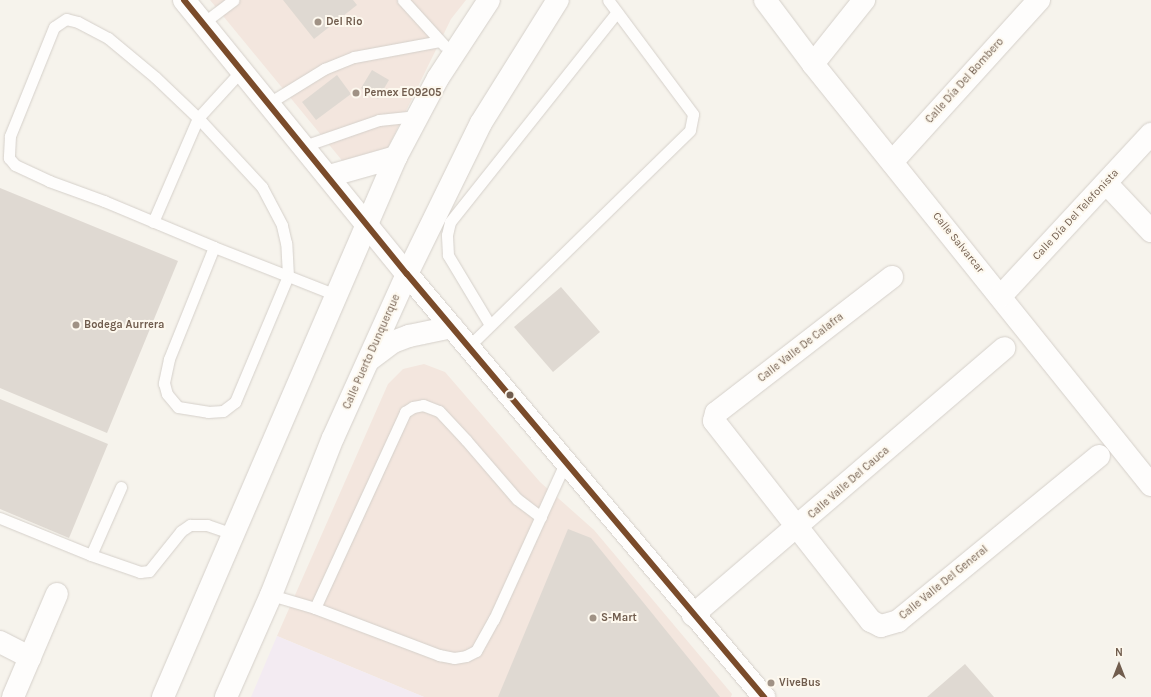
<!DOCTYPE html>
<html>
<head>
<meta charset="utf-8">
<style>
	body { margin:0 }
	#map { position:relative; width:1151px; height:697px; overflow:hidden; background:#f6f3ec; font-family:Karla,sans-serif }
	div>[style] { position:absolute }
	[style*='--x'] { left:calc(var(--x)*1px); top:calc(var(--y)*1px); width:calc(var(--w)*1px); rotate:calc(var(--a)*1deg) }
	.commercial>* { inset:0; background:#f3e6de }
	.education>* { inset:0; background:#f3ebf2 }
	.building>* { inset:0; background:#dfd9d2 }
	.roads { filter:drop-shadow(0 0 1px #d5d0ca) drop-shadow(0 0 1px #d5d0ca) }
	.lane>* { height:11px; margin:-5.5px; padding:0 5.5px; transform-origin:5.5px; border-radius:5.5px; background:#fefdfc }
	.street>* { height:22px; margin:-11px; padding:0 11px; transform-origin:11px; border-radius:11px; background:#fefdfc }
	.secondary>* { height:22px; margin:-11px; padding:0 11px; transform-origin:11px; border-radius:11px; background:#fefdfc }
	.bus-1>* { height:6px; margin:-3px; padding:0 3px; transform-origin:3px; border-radius:3px; background:#7a4b2a }
	.dots>* { width:11px; height:11px; translate:-50% -50%; box-sizing:border-box; border:2px solid #fdf8ee; border-radius:50% }
	span { translate:-50% -50%; white-space:nowrap; text-align:center; line-height:1.15; -webkit-text-stroke:4px #fdf8ee; paint-order:stroke }
	.poi-label { font-size:11px; color:#715d4e; font-weight:700 }
	.left { translate:0 -50%; text-align:left }
	.street-label { font-size:11px; color:#715d4e }
	.north { position:absolute; left:1099px; top:645px; width:40px; height:40px; -webkit-text-stroke:3px #fdf8ee; paint-order:stroke; rotate:0deg; font-size:11px; font-weight:700; line-height:16px; text-align:center; color:#715d4e }
	.north::after { content:''; display:block; margin:auto; width:14px; height:18px; background:#715d4e; clip-path:polygon(50% 0,100% 100%,50% 72%,0 100%) }
</style>
</head>
<body>
<div id="map">
	<div class="commercial">
		<i style="clip-path:polygon(210px 0,466px 0,451px 19px,379px 166px,354px 175px)"></i>
		<i style="clip-path:polygon(424px 364px,445px 372px,540px 482px,594px 530px,732px 694px,731px 697px,424px 697px,277px 636px,388px 384px,403px 369px)"></i>
	</div>
	<div class="education">
		<i style="clip-path:polygon(277px 636px,424px 697px,251px 697px)"></i>
	</div>
	<div class="building">
		<i style="clip-path:polygon(283px 0,353px 0,357px 5px,314px 39px)"></i>
		<i style="clip-path:polygon(372px 70px,389px 80px,378px 99px,361px 88px)"></i>
		<i style="clip-path:polygon(337px 75px,351px 94px,316px 120px,302px 102px)"></i>
		<i style="clip-path:polygon(0 188px,178px 261px,107px 433px,0 388px)"></i>
		<i style="clip-path:polygon(561px 287px,600px 332px,553px 372px,514px 327px)"></i>
		<i style="clip-path:polygon(0 399px,108px 444px,69px 538px,0 509px)"></i>
		<i style="clip-path:polygon(568px 529px,591px 538px,720px 697px,498px 697px)"></i>
		<i style="clip-path:polygon(965px 664px,994px 697px,927px 697px)"></i>
	</div>
	<div class="roads">
		<div class="lane">
			<i style="--x:403;--y:0;--w:61;--a:47.7"></i>
			<i style="--x:203;--y:23;--w:38;--a:-37"></i>
			<i style="--x:269;--y:103;--w:65;--a:-31.7"></i>
			<i style="--x:324;--y:69;--w:32;--a:-22"></i>
			<i style="--x:354;--y:57;--w:87;--a:-10.5"></i>
			<i style="--x:304;--y:146;--w:79;--a:-19.1"></i>
			<i style="--x:379;--y:120;--w:38;--a:-6"></i>
			<i style="--x:153;--y:222;--w:113;--a:-66.6"></i>
			<i style="--x:198;--y:118;--w:65;--a:-47.5"></i>
			<i style="--x:214;--y:247;--w:121;--a:111.9"></i>
			<i style="--x:169;--y:359;--w:25;--a:102"></i>
			<i style="--x:164;--y:383;--w:11;--a:75"></i>
			<i style="--x:167;--y:394;--w:17;--a:50"></i>
			<i style="--x:178;--y:407;--w:30;--a:9"></i>
			<i style="--x:208;--y:412;--w:15;--a:-4"></i>
			<i style="--x:223;--y:411;--w:15;--a:-37"></i>
			<i style="--x:235;--y:402;--w:137;--a:-67.2"></i>
			<i style="--x:288;--y:276;--w:33;--a:-93"></i>
			<i style="--x:286;--y:243;--w:18;--a:-103"></i>
			<i style="--x:282;--y:225;--w:43;--a:-117.8"></i>
			<i style="--x:262;--y:187;--w:94;--a:-132.8"></i>
			<i style="--x:198;--y:118;--w:59;--a:-136.4"></i>
			<i style="--x:155;--y:77;--w:61;--a:-140.3"></i>
			<i style="--x:108;--y:38;--w:34;--a:-152"></i>
			<i style="--x:78;--y:22;--w:12;--a:-166"></i>
			<i style="--x:66;--y:19;--w:14;--a:146"></i>
			<i style="--x:54;--y:27;--w:118;--a:112"></i>
			<i style="--x:10;--y:136;--w:22;--a:93"></i>
			<i style="--x:9;--y:158;--w:9;--a:49"></i>
			<i style="--x:15;--y:165;--w:38;--a:25"></i>
			<i style="--x:49;--y:181;--w:59;--a:20"></i>
			<i style="--x:104;--y:201;--w:119;--a:22.7"></i>
			<i style="--x:214;--y:247;--w:79;--a:21.4"></i>
			<i style="--x:288;--y:276;--w:52;--a:21.6"></i>
			<i style="--x:490;--y:325;--w:82;--a:-121"></i>
			<i style="--x:448;--y:255;--w:20;--a:-93"></i>
			<i style="--x:447;--y:235;--w:13;--a:-77"></i>
			<i style="--x:450;--y:222;--w:268;--a:-51.5"></i>
			<i style="--x:468;--y:347;--w:310;--a:-44.3"></i>
			<i style="--x:690;--y:130;--w:16;--a:-79"></i>
			<i style="--x:693;--y:114;--w:142;--a:-126.7"></i>
			<i style="--x:121;--y:487;--w:74;--a:113.8"></i>
			<i style="--x:91;--y:555;--w:52;--a:19.1"></i>
			<i style="--x:140;--y:572;--w:9;--a:-6"></i>
			<i style="--x:149;--y:571;--w:51;--a:-51.3"></i>
			<i style="--x:181;--y:531;--w:11;--a:-34"></i>
			<i style="--x:190;--y:525;--w:17;--a:0"></i>
			<i style="--x:207;--y:525;--w:28;--a:19"></i>
			<i style="--x:0;--y:518;--w:98;--a:22.1"></i>
			<i style="--x:271;--y:595;--w:46;--a:16.5"></i>
			<i style="--x:315;--y:608;--w:133;--a:20.8"></i>
			<i style="--x:439;--y:655;--w:15;--a:11"></i>
			<i style="--x:454;--y:658;--w:12;--a:-9"></i>
			<i style="--x:466;--y:656;--w:11;--a:-27"></i>
			<i style="--x:476;--y:651;--w:37;--a:-61"></i>
			<i style="--x:494;--y:619;--w:174;--a:-65.5"></i>
			<i style="--x:315;--y:608;--w:216;--a:-65.3"></i>
			<i style="--x:405;--y:412;--w:9;--a:-32"></i>
			<i style="--x:413;--y:407;--w:10;--a:-11"></i>
			<i style="--x:423;--y:405;--w:17;--a:21"></i>
			<i style="--x:439;--y:411;--w:40;--a:47"></i>
			<i style="--x:466;--y:440;--w:78;--a:49.2"></i>
			<i style="--x:517;--y:499;--w:30;--a:37"></i>
		</div>
		<div class="street">
			<i style="--x:765;--y:0;--w:80;--a:53.1"></i>
			<i style="--x:813;--y:64;--w:540;--a:51.24"></i>
			<i style="--x:813;--y:64;--w:82;--a:-51.4"></i>
			<i style="--x:892;--y:162;--w:219;--a:-47.8"></i>
			<i style="--x:1106;--y:183;--w:66;--a:46.8"></i>
			<i style="--x:892;--y:277;--w:222;--a:142.3"></i>
			<i style="--x:716;--y:413;--w:8;--a:104"></i>
			<i style="--x:714;--y:421;--w:254;--a:51.9"></i>
			<i style="--x:871;--y:621;--w:11;--a:27"></i>
			<i style="--x:881;--y:626;--w:18;--a:-16"></i>
			<i style="--x:898;--y:621;--w:260;--a:-39.4"></i>
			<i style="--x:1001;--y:296;--w:221;--a:-47.2"></i>
			<i style="--x:693;--y:615;--w:410;--a:-40.6"></i>
			<i style="--x:0;--y:642;--w:34;--a:27"></i>
			<i style="--x:13;--y:697;--w:112;--a:-66.9"></i>
		</div>
		<div class="secondary">
			<i style="--x:184;--y:0;--w:353;--a:50.9"></i>
			<i style="--x:407;--y:274;--w:554;--a:49.84"></i>
			<i style="--x:329;--y:176;--w:70;--a:-15.8"></i>
			<i style="--x:369;--y:360;--w:30;--a:-37"></i>
			<i style="--x:393;--y:342;--w:17;--a:-21"></i>
			<i style="--x:409;--y:336;--w:44;--a:-11.8"></i>
			<i style="--x:163;--y:697;--w:588;--a:-66.66"></i>
			<i style="--x:396;--y:157;--w:89;--a:-62"></i>
			<i style="--x:438;--y:78;--w:93;--a:-56.8"></i>
			<i style="--x:226;--y:697;--w:111;--a:-66.2"></i>
			<i style="--x:271;--y:595;--w:169;--a:-68.5"></i>
			<i style="--x:333;--y:438;--w:180;--a:-65.7"></i>
			<i style="--x:407;--y:274;--w:168;--a:-63.9"></i>
			<i style="--x:481;--y:123;--w:145;--a:-58"></i>
		</div>
	</div>
	<div class="bus-1">
		<i style="--x:184;--y:0;--w:353;--a:50.9"></i>
		<i style="--x:407;--y:274;--w:554;--a:49.84"></i>
	</div>
	<div class="dots">
		<i style="left:318px;top:22px;background:#a09285"></i>
		<i style="left:356px;top:93px;background:#a09285"></i>
		<i style="left:76px;top:325px;background:#a09285"></i>
		<i style="left:510px;top:395px;background:#715d4e"></i>
		<i style="left:593px;top:618px;background:#a09285"></i>
		<i style="left:771px;top:683px;background:#a09285"></i>
	</div>
	<div class="poi-label">
		<span class="left" style="left:326px;top:22px">Del Rio</span>
		<span class="left" style="left:364px;top:93px">Pemex E09205</span>
		<span class="left" style="left:84px;top:325px">Bodega Aurrera</span>
		<span class="left" style="left:601px;top:618px">S-Mart</span>
		<span class="left" style="left:779px;top:683px">ViveBus</span>
	</div>
	<div class="street-label">
		<span style="left:965px;top:81px;rotate:-48deg">Calle Día Del Bombero</span>
		<span style="left:1076px;top:215px;rotate:-47deg">Calle Día Del Telefonista</span>
		<span style="left:958px;top:243px;rotate:51deg">Calle Salvarcar</span>
		<span style="left:801px;top:348px;rotate:-38deg">Calle Valle De Calafra</span>
		<span style="left:372px;top:352px;rotate:-66deg">Calle Puerto Dunquerque</span>
		<span style="left:849px;top:483px;rotate:-41deg">Calle Valle Del Cauca</span>
		<span style="left:944px;top:583px;rotate:-39deg">Calle Valle Del General</span>
	</div>
	<div class="north">N</div>
</div>
</body>
</html>
